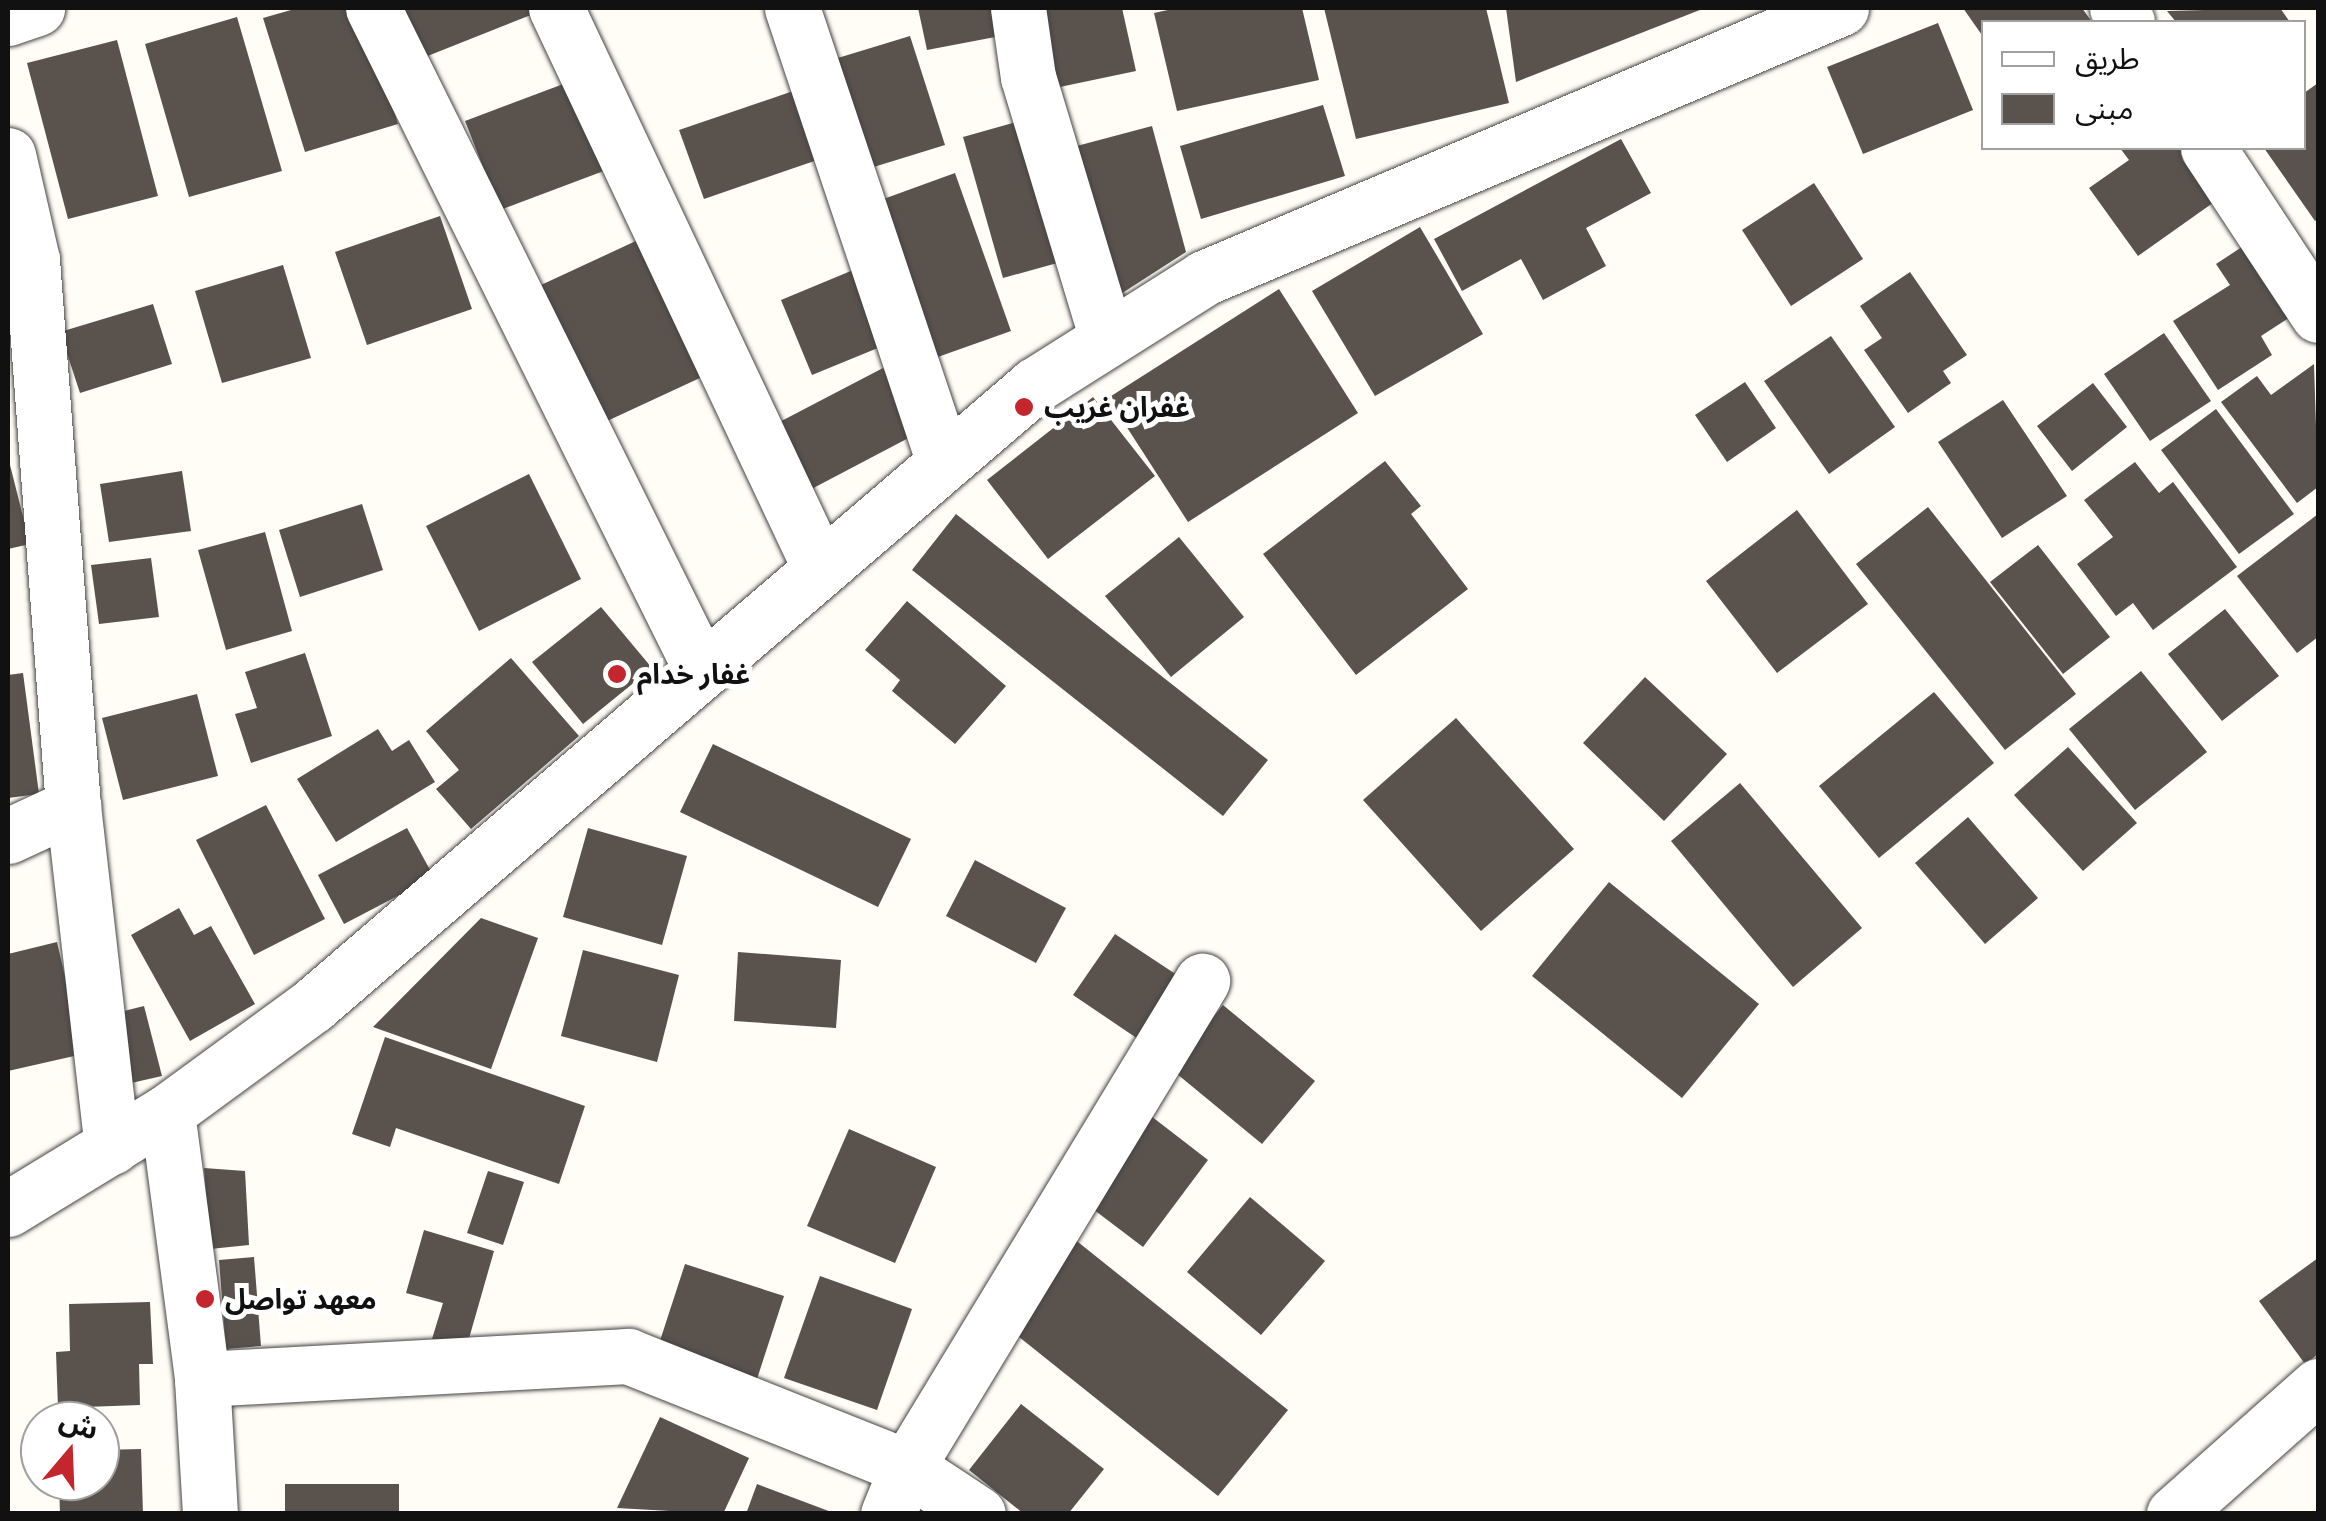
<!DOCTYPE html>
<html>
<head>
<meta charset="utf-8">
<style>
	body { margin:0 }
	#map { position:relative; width:2326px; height:1521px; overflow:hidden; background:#fffdf5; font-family:"Source Serif 4","Noto Sans Arabic",serif }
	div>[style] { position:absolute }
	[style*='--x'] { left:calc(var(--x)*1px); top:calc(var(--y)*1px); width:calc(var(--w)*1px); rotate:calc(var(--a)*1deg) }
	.building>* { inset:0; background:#5a524d }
	.roads { filter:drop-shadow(0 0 2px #444) drop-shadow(0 0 2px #444) }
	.minor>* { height:55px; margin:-27.5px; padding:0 27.5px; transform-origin:27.5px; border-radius:27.5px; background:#fff }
	.dots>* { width:28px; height:28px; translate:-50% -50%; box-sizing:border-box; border:5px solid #fff; border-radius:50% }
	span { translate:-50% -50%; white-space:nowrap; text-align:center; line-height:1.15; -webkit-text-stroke:10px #fff; paint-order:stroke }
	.poi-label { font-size:28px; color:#111; font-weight:700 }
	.left { translate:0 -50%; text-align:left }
	.frame { position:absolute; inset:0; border:10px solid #111; pointer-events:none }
	.legend { position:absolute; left:1981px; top:20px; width:325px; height:130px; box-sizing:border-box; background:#fff; border:2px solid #a0a0a0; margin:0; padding:12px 18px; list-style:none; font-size:30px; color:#111 }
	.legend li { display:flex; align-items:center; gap:20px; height:50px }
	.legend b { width:50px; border:2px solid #a0a0a0 }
	.north { position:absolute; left:20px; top:1401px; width:100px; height:100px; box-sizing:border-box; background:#fff; border:2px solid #a0a0a0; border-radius:50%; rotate:19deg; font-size:28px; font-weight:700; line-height:40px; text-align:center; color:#111 }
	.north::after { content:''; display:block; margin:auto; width:35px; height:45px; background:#c4262e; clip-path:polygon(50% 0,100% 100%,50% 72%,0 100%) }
</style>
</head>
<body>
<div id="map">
	<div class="building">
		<i style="clip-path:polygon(298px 8px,362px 8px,398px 124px,305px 152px,263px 18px)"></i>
		<i style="clip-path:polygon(394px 8px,539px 8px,541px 11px,415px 61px)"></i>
		<i style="clip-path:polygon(918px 8px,1005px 8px,1011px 34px,927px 50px)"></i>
		<i style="clip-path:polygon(1038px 8px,1122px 8px,1136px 71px,1055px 88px)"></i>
		<i style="clip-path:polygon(1177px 8px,1302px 8px,1319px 80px,1177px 111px,1154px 13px)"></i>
		<i style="clip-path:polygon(1324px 8px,1486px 8px,1509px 103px,1356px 139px)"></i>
		<i style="clip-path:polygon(1506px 8px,1705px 8px,1516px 82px)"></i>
		<i style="clip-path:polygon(1963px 8px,2082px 8px,2092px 22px,1984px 22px,1984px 38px)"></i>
		<i style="clip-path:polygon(2280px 8px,2290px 22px,2176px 22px,2167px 11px)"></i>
		<i style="clip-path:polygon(237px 17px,282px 171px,189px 197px,145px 44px)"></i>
		<i style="clip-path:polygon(1938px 23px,1973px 110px,1863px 154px,1827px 67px)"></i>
		<i style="clip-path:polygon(910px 36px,945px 145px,864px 170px,828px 61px)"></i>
		<i style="clip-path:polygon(117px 40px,158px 196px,68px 219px,27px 63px)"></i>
		<i style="clip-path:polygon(574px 80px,609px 169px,500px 210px,465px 121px)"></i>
		<i style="clip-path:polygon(2318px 83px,2318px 219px,2315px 221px,2264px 148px,2304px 148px,2304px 93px)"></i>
		<i style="clip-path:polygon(802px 88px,826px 157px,704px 199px,679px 130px)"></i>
		<i style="clip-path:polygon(1323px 105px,1345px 176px,1201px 219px,1180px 146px)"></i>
		<i style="clip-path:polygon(1027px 119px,1068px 260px,1003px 278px,963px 137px)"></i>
		<i style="clip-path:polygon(1152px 126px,1186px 252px,1113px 299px,1073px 147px)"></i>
		<i style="clip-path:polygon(1621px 139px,1651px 193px,1586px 228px,1606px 266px,1543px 300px,1521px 259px,1462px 291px,1434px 239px)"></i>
		<i style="clip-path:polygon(2120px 148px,2179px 148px,2217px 200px,2138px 256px,2089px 188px,2129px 160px)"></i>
		<i style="clip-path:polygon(955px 173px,1011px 331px,935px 358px,878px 201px)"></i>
		<i style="clip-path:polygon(1814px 183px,1863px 259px,1791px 306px,1742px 230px)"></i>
		<i style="clip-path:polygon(440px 216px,472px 309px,367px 345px,335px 252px)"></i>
		<i style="clip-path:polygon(1420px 227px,1483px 334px,1375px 396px,1312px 291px)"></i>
		<i style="clip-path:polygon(638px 240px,702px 377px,605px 422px,541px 285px)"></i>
		<i style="clip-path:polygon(2248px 243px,2295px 314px,2261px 336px,2272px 355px,2218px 390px,2173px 321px,2230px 285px,2216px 264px)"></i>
		<i style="clip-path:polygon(283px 265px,311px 358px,222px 383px,195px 291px)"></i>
		<i style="clip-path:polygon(858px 268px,890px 343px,812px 375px,781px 300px)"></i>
		<i style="clip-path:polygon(1910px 272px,1967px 355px,1943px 371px,1951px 383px,1908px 413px,1864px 350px,1882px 338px,1860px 306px)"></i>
		<i style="clip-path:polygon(1279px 289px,1358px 413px,1188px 522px,1108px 398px)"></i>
		<i style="clip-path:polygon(153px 304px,172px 364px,80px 393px,60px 332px)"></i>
		<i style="clip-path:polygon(2164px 333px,2211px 401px,2150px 441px,2104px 374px)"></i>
		<i style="clip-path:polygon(1831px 336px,1895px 427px,1829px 474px,1764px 381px)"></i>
		<i style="clip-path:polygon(2314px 364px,2318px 487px,2297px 503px,2221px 402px,2257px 376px,2271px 395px)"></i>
		<i style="clip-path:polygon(883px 368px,918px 433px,802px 494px,768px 428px)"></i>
		<i style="clip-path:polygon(1745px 382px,1776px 428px,1727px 462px,1695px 415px)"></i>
		<i style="clip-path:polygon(2093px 383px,2127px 427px,2072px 471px,2037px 426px)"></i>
		<i style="clip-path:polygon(1093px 397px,1155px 476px,1048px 559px,987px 480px)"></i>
		<i style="clip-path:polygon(2003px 400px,2067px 496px,2002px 538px,1938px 442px)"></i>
		<i style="clip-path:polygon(2216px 409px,2294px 514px,2239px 554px,2161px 450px)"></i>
		<i style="clip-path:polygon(8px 457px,30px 544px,8px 549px)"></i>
		<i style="clip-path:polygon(1385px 461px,1421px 506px,1411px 514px,1468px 589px,1356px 675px,1263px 554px)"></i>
		<i style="clip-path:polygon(2135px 462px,2159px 493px,2173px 482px,2237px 567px,2153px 630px,2133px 603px,2116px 616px,2077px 564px,2113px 537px,2084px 500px)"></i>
		<i style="clip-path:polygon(182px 471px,191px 531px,109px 542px,100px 484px)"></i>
		<i style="clip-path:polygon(529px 474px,581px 579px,479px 631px,426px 526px)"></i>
		<i style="clip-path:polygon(362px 504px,383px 570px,300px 597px,279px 530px)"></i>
		<i style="clip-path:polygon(1928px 507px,2076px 694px,2005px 750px,1856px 564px)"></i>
		<i style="clip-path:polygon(1797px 510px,1868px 604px,1777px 673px,1706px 581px)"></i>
		<i style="clip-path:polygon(956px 514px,1268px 760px,1223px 816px,912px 570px)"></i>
		<i style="clip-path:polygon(2318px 514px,2318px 637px,2297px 653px,2237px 576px)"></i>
		<i style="clip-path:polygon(265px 532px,292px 631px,226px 650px,198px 550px)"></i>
		<i style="clip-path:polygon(1179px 537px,1244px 617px,1171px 677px,1105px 596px)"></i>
		<i style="clip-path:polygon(2038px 545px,2110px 637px,2063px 674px,1990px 582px)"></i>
		<i style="clip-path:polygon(151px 558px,159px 617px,99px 624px,91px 565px)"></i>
		<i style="clip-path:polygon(907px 601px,1006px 686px,955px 744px,892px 691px,900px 680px,865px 650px)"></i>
		<i style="clip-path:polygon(601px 607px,652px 668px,583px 724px,532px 662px)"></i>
		<i style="clip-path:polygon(2225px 609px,2279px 676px,2222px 721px,2168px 654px)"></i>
		<i style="clip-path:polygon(305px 653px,332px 736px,251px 763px,235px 714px,257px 708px,245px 672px)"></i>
		<i style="clip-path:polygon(511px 658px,579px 736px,471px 829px,436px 789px,459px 770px,426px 731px)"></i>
		<i style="clip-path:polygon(2141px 671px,2207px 752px,2135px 810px,2069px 729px)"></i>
		<i style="clip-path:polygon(23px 673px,39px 794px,8px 798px,8px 675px)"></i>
		<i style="clip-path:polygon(1645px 677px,1727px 754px,1664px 821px,1583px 743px)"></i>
		<i style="clip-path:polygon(1934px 692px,1994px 763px,1879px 858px,1819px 786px)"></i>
		<i style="clip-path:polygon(197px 694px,218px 776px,123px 800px,102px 718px)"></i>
		<i style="clip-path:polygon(1456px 718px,1574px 849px,1481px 931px,1363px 800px)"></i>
		<i style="clip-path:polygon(378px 729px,392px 751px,409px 740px,435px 782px,336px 842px,297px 779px)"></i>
		<i style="clip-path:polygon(713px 744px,911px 839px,878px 907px,680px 812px)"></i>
		<i style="clip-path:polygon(2068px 747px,2137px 823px,2083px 871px,2014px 795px)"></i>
		<i style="clip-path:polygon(1740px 783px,1862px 928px,1793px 987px,1671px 841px)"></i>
		<i style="clip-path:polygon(266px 805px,325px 919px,254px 955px,196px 840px)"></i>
		<i style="clip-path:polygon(1968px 817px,2038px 898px,1985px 944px,1915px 863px)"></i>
		<i style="clip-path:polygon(407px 828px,434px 877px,344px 924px,318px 875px)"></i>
		<i style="clip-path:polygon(588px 828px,687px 856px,662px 945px,563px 917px)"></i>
		<i style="clip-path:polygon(975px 860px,1066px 908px,1036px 963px,946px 916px)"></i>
		<i style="clip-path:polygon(1609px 882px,1759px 1004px,1682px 1098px,1532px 976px)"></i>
		<i style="clip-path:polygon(179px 908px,194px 935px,211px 926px,255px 1004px,190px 1041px,131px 935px)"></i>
		<i style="clip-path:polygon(481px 918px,538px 938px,491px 1069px,373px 1027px)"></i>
		<i style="clip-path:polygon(1115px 934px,1183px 979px,1141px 1041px,1073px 995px)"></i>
		<i style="clip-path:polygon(57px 942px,83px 1054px,8px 1071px,8px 954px)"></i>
		<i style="clip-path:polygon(583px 950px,679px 975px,657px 1062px,561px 1036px)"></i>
		<i style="clip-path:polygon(738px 952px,841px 960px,836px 1028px,734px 1021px)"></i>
		<i style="clip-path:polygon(1223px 1005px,1315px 1081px,1262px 1144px,1171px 1069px)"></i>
		<i style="clip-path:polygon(144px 1006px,162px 1076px,118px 1086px,100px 1017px)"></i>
		<i style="clip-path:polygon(385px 1037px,585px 1106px,559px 1184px,396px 1128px,390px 1147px,352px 1134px)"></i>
		<i style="clip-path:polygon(1151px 1116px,1208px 1160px,1143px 1247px,1085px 1203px)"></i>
		<i style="clip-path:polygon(849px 1129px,936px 1167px,895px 1263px,807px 1226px)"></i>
		<i style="clip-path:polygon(204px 1168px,245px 1171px,249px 1245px,210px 1249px)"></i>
		<i style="clip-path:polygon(488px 1171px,524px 1182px,503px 1245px,467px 1233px)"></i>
		<i style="clip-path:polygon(1250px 1197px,1325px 1261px,1261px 1335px,1187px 1272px)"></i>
		<i style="clip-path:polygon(424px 1230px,494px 1251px,466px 1349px,432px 1339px,443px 1303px,406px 1293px)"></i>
		<i style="clip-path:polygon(1073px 1238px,1288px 1410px,1218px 1496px,1003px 1324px)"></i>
		<i style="clip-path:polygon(254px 1257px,261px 1346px,226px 1349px,219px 1260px)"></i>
		<i style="clip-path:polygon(2318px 1258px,2318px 1354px,2305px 1364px,2259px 1301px)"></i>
		<i style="clip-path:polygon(685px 1264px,784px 1296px,755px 1385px,656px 1353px)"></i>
		<i style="clip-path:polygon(820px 1276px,912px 1309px,877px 1410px,784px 1378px)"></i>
		<i style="clip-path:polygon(150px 1302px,153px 1364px,139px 1364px,140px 1405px,58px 1408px,56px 1352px,70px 1351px,69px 1304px)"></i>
		<i style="clip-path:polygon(1021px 1404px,1104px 1469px,1068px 1514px,1024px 1514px,969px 1470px)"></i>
		<i style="clip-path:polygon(660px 1417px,749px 1458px,723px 1514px,617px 1508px)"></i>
		<i style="clip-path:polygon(141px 1449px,143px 1514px,60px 1514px,59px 1481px,100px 1481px,100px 1450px)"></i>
		<i style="clip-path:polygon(285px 1484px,399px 1484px,399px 1514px,285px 1514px)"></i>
		<i style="clip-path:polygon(757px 1484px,834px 1513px,834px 1514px,746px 1514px)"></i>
	</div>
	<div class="roads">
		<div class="minor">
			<i style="--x:373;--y:8;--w:740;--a:63.61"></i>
			<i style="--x:556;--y:8;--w:619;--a:64.76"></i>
			<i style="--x:792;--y:8;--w:475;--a:71.5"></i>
			<i style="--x:1018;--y:8;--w:70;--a:81.8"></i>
			<i style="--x:1028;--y:77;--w:273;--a:73.2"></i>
			<i style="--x:2117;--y:8;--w:17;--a:54"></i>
			<i style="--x:8;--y:18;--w:31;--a:-19"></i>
			<i style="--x:2208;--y:148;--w:200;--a:56.6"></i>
			<i style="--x:8;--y:155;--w:108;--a:77.1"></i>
			<i style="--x:32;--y:260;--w:548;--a:85.71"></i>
			<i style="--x:73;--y:806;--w:343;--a:83.5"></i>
			<i style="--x:8;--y:836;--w:72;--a:-24.8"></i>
			<i style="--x:167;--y:1112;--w:269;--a:82.5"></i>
			<i style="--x:202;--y:1379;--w:135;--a:86.6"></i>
			<i style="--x:8;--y:1209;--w:186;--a:-31.4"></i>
			<i style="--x:167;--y:1112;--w:181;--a:-36.2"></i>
			<i style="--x:313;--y:1005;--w:952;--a:-40.65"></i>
			<i style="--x:1035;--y:385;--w:200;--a:-32.3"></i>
			<i style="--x:1204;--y:278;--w:692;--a:-22.97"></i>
			<i style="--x:202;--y:1379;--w:427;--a:-3.1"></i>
			<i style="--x:628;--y:1356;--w:300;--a:21.7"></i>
			<i style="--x:907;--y:1467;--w:85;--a:33.5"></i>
			<i style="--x:888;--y:1514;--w:51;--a:-68"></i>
			<i style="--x:907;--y:1467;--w:569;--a:-58.74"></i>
			<i style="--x:2174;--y:1514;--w:193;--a:-41.6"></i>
		</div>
	</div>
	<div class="dots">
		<i style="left:1024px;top:407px;background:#c4262e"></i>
		<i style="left:617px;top:674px;background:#c4262e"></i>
		<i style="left:205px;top:1299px;background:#c4262e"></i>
	</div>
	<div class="poi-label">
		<span class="left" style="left:1044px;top:407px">غفران غريب</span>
		<span class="left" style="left:637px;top:674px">غفار خدام</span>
		<span class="left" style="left:225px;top:1299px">معهد تواصل</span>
	</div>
	<div class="frame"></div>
	<ul class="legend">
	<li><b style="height:12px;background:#fff"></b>طريق</li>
	<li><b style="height:28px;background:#5a524d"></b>مبنى</li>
	</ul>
	<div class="north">ش</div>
</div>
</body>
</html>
